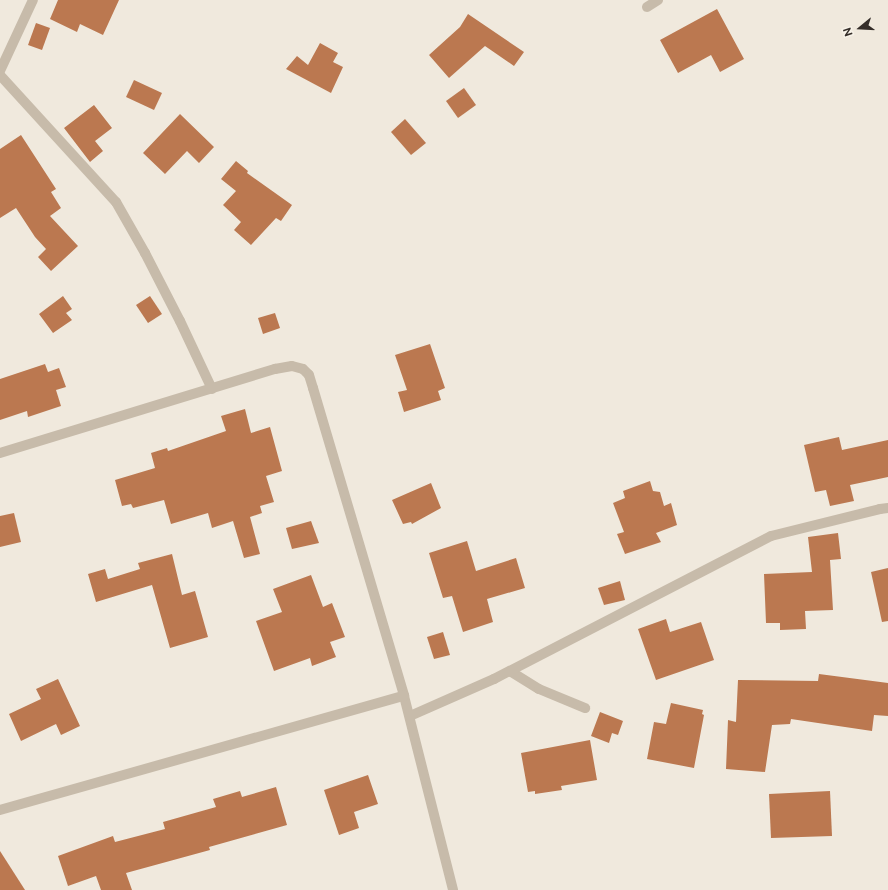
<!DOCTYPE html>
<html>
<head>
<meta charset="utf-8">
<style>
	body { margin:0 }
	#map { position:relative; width:888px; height:890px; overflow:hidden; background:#f0e9dd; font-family:Raleway,sans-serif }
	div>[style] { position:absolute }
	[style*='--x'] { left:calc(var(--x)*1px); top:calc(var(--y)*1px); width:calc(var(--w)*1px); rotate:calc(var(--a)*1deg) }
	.building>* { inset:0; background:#bb7850 }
	.street>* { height:10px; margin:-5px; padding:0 5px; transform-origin:5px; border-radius:5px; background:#c7bbaa }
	span { translate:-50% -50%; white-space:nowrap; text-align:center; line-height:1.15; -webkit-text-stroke:3px #f8f3e9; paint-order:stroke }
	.north { position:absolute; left:840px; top:8px; width:40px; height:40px; -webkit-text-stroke:3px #f8f3e9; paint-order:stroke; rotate:252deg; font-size:11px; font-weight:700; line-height:16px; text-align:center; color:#352e29 }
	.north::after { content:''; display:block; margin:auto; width:14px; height:18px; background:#352e29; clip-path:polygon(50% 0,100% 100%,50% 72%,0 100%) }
</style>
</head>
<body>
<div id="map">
	<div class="building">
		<i style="clip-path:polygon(58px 0,119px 0,103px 35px,80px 24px,77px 32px,50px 19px)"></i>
		<i style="clip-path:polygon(717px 9px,744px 59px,720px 72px,711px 55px,678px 73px,660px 40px)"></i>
		<i style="clip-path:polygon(468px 14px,524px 52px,514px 66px,485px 46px,449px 78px,429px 55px,460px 27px)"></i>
		<i style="clip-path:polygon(36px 23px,50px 28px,42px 50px,28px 45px)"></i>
		<i style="clip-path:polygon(320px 43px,338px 53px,333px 62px,343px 67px,331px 93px,286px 69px,297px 56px,308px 65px)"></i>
		<i style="clip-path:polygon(134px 80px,162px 93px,154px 110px,126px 97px)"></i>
		<i style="clip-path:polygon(464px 88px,476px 105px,458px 118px,446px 101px)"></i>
		<i style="clip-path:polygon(94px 105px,112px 128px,95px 141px,103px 151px,90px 162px,64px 128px)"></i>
		<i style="clip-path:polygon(180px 114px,214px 147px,199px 163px,187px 151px,165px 174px,143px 153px)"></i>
		<i style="clip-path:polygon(405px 119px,426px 143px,411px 155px,391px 132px)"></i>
		<i style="clip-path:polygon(21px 135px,56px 189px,51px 192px,61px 208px,50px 216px,78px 246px,51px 271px,38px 257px,46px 249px,35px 237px,16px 208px,0 218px,0 149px)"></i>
		<i style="clip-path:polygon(236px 161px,248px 171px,247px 173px,292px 205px,281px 221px,276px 218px,251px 245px,234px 230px,241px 222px,223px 205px,236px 191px,221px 179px)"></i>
		<i style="clip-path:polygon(63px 296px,72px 309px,66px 313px,72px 320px,53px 333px,39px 314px)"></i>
		<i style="clip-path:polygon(150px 296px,162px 314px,148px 323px,136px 305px)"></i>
		<i style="clip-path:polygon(275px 313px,280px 328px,263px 334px,258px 318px)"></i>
		<i style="clip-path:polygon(430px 344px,445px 388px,438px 391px,441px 400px,404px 412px,398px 392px,407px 390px,395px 355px)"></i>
		<i style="clip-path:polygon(45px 364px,48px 372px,59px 368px,66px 387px,56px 390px,61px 406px,28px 417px,27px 411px,0 420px,0 379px)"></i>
		<i style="clip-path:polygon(245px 409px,251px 433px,270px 427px,282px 471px,266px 476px,274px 502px,260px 506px,262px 513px,250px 517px,260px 554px,244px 558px,233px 521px,212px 528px,208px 513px,171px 524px,164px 500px,133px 508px,131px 504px,122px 506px,115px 480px,155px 468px,151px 453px,167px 448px,168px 451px,226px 431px,221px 416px)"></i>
		<i style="clip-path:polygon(839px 437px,842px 450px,888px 440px,888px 477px,850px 485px,854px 501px,830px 506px,826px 490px,815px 492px,804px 445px)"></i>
		<i style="clip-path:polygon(650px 481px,653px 491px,660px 492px,664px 506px,671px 503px,677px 525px,656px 533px,661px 542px,625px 554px,617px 534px,624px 532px,613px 503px,625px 498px,623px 491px)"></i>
		<i style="clip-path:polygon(431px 483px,441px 508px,412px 524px,411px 522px,403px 524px,392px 500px)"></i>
		<i style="clip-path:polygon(14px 513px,21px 542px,0 547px,0 516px)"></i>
		<i style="clip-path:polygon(311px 521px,319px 543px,292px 549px,286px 528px)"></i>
		<i style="clip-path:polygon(838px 533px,841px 559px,830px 560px,833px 610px,805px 611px,806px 629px,780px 630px,780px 623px,766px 623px,764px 574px,812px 572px,808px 537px)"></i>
		<i style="clip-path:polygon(467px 541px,476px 571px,516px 558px,525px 588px,487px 599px,493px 622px,463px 632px,452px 596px,443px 598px,429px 553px)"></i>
		<i style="clip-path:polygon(172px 554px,182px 595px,195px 591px,208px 637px,170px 648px,152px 585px,96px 602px,88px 574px,105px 569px,108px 579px,140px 569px,138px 563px)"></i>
		<i style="clip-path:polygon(888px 568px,888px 621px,882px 622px,871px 572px)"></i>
		<i style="clip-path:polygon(311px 575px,323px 607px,332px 603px,345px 637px,330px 642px,336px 657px,312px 666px,310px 658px,274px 671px,256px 621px,282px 612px,273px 589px)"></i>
		<i style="clip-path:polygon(620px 581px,625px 600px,604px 605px,598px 588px)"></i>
		<i style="clip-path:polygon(666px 619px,670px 632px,701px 622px,714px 660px,656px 680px,638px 629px)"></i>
		<i style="clip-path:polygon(443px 632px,450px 655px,434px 659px,427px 637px)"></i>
		<i style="clip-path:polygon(819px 674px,888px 683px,888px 716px,874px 715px,872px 731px,791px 719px,790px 724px,772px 725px,765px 772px,726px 769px,728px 720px,736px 722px,738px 680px,818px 681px)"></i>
		<i style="clip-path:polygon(58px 679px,80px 726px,61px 735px,56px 724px,21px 741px,9px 714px,41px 699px,36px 689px)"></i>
		<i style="clip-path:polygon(671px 703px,703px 710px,702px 714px,704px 715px,694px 768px,647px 759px,654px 722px,666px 724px)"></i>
		<i style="clip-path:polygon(600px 712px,623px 721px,618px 735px,612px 733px,609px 743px,591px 736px)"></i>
		<i style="clip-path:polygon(590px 740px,597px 780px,561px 786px,562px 790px,535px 794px,535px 791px,528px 792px,521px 753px)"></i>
		<i style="clip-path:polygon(368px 775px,378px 804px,354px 812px,359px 828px,339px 835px,324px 790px)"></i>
		<i style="clip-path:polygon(276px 787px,287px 825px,209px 847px,210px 850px,126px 873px,132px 890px,101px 890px,96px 876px,68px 886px,58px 856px,113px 836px,115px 842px,165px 829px,163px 822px,216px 807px,213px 799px,240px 791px,242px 797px)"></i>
		<i style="clip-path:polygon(830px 791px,832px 836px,771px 838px,769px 794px)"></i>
		<i style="clip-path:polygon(0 851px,25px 890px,0 890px)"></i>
	</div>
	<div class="street">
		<i style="--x:647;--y:7;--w:13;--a:-32"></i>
		<i style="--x:0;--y:71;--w:78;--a:-65.1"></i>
		<i style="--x:0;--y:75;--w:172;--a:47.6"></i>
		<i style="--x:116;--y:202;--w:59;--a:60.4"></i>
		<i style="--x:145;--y:253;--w:76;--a:62.8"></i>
		<i style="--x:180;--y:321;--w:75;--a:64.8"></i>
		<i style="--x:0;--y:453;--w:288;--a:-17"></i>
		<i style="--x:275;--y:369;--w:17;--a:-10"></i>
		<i style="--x:292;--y:366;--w:11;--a:15"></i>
		<i style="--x:303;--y:369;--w:8;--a:45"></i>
		<i style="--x:309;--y:375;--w:14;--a:73"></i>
		<i style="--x:313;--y:388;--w:321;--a:73.5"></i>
		<i style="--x:404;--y:696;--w:200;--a:75.8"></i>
		<i style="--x:510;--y:671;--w:34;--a:32"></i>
		<i style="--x:539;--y:689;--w:50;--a:22.4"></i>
		<i style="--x:410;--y:716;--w:92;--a:-23.8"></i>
		<i style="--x:494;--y:679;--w:312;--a:-27.3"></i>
		<i style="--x:771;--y:536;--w:112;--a:-13.9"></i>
		<i style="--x:880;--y:509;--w:8;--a:-7"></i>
		<i style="--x:0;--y:810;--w:420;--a:-15.8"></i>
	</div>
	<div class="north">N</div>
</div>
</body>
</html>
